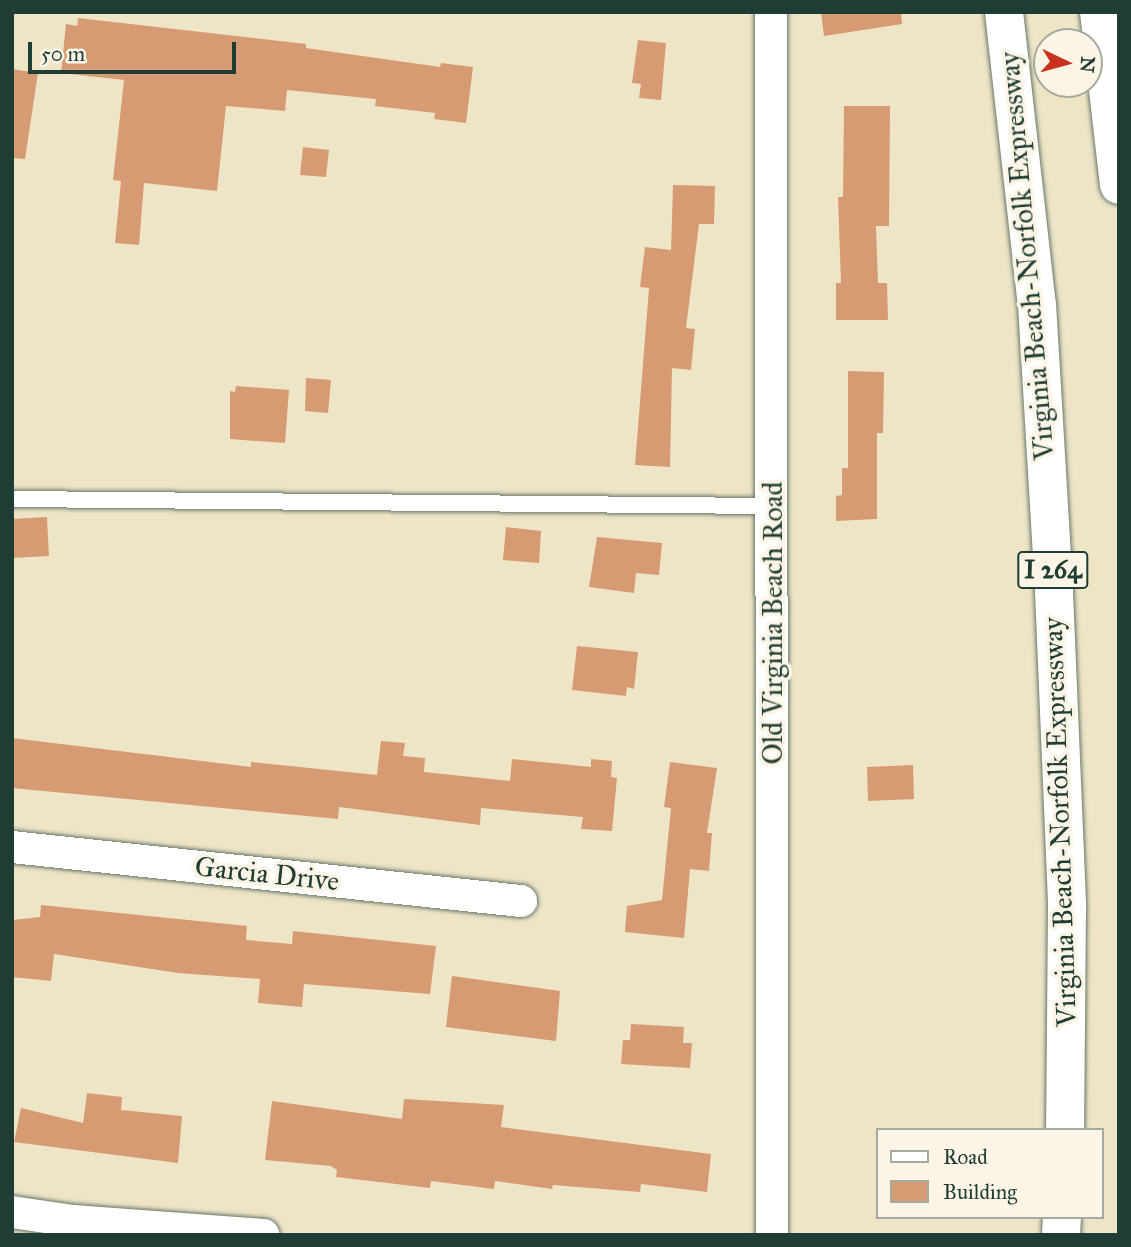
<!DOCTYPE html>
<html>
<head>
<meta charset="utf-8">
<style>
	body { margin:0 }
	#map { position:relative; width:1131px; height:1247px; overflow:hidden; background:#eee5c7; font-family:"IM FELL Great Primer",serif }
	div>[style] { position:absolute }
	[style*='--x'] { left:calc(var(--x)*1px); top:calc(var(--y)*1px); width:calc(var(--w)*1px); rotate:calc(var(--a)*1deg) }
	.building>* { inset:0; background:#d79b74 }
	.roads { filter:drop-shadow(0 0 2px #677867) drop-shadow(0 0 2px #677867) }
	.lane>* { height:16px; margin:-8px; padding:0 8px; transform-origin:8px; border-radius:8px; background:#fff }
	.street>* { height:32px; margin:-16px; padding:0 16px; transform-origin:16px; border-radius:16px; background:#fff }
	.highway>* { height:38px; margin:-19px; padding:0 19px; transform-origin:19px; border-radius:19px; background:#fff }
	span { translate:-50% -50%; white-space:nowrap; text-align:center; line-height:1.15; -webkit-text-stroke:7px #fcf5e5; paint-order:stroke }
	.shield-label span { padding:2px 5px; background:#fcf5e5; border:2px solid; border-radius:5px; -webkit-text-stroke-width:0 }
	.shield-label { font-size:26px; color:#1f3d34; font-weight:700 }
	.street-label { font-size:28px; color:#1f3d34 }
	.frame { position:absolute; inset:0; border:14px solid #1f3d34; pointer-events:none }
	.legend { position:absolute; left:876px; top:1128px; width:228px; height:91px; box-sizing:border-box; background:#fcf5e5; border:2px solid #a4ab9e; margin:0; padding:9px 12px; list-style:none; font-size:21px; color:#1f3d34 }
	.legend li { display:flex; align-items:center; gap:14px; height:35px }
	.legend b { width:35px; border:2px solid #a4ab9e }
	.north { position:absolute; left:1033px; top:28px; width:70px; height:70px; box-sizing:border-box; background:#fcf5e5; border:2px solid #a4ab9e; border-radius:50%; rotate:95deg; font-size:19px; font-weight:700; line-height:28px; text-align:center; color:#1f3d34 }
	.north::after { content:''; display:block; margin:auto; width:24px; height:32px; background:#c8321e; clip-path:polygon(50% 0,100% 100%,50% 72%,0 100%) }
	.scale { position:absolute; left:28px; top:42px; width:208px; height:32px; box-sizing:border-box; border:4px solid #1f3d34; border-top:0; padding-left:9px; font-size:21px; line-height:24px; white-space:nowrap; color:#1f3d34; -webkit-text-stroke:5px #fcf5e5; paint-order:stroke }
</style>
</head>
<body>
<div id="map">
	<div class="building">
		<i style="clip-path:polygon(821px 12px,901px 12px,902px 24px,824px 36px)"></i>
		<i style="clip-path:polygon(78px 18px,306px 44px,306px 48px,440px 67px,441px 63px,473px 67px,466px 123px,434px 119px,435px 113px,375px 106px,376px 99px,287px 90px,285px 111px,226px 106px,217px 191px,144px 183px,139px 245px,115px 243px,121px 181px,113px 180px,124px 80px,61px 73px,66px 24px,77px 26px)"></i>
		<i style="clip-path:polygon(638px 40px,666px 43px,661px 100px,639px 98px,641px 84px,632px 83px)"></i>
		<i style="clip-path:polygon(12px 69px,38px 73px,25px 159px,12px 158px)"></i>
		<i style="clip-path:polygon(844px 106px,890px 106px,889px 226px,876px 226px,878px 283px,887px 283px,888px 320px,836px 320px,836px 283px,841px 283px,838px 197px,843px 197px)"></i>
		<i style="clip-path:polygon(303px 147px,329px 150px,326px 177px,300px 175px)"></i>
		<i style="clip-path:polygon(673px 185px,715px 186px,714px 224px,699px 224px,686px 328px,695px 329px,691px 370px,672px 368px,670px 467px,635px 465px,649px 288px,640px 287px,645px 247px,671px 250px)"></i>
		<i style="clip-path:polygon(848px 371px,884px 372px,883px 433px,877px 433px,877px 519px,836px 521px,836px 496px,842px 495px,842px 468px,848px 468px)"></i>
		<i style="clip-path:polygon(306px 378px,331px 380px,328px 413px,305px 411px)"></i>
		<i style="clip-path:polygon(236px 386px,289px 390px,285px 443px,230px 439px,230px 391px,235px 392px)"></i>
		<i style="clip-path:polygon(47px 517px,49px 556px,12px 558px,12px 519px)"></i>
		<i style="clip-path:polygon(506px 527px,541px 531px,539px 563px,503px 560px)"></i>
		<i style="clip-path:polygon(597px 537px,662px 543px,659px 575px,636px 573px,634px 593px,589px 587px)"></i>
		<i style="clip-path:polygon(577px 646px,638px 652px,634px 689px,627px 687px,626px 696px,572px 690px)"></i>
		<i style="clip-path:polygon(12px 738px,251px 767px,251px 762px,377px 775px,381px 741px,405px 743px,403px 756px,425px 758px,424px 772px,510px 781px,512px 759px,591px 767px,591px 759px,612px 761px,611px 777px,617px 778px,612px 831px,581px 829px,583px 817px,481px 808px,480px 825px,339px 807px,338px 819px,12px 788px)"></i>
		<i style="clip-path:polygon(670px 762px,717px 768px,707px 833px,712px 833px,709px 871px,690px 869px,684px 938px,625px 932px,627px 906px,662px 900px,671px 808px,664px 807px)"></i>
		<i style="clip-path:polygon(913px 765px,914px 799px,868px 801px,867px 767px)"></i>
		<i style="clip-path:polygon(41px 905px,247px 926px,246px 940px,292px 944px,293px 931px,436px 946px,430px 994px,304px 984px,302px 1007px,258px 1003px,260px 979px,178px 973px,54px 954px,51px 981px,12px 977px,12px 920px,40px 917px)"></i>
		<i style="clip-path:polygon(452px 976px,560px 991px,556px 1041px,446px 1027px)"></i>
		<i style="clip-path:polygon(631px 1024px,684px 1027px,683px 1043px,692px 1043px,690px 1068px,621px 1064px,623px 1040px,630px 1040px)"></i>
		<i style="clip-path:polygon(87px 1093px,122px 1097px,121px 1110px,182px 1116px,178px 1163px,14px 1142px,21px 1108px,83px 1123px)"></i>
		<i style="clip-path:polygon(404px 1099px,504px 1105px,501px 1127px,711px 1154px,707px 1192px,641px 1184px,640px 1192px,553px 1185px,552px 1189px,495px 1181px,494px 1189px,431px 1181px,430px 1188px,336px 1177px,337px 1170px,331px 1166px,265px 1160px,272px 1101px,402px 1119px)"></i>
	</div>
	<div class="roads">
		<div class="lane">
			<i style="--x:12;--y:499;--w:761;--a:0.53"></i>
		</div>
		<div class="street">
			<i style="--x:771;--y:12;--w:1223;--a:89.95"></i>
			<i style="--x:12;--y:847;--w:512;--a:6.06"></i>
			<i style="--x:12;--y:1212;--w:62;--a:8.4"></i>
			<i style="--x:73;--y:1221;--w:191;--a:4.2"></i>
		</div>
		<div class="highway">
			<i style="--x:1004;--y:12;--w:294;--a:83.6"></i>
			<i style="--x:1037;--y:304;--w:289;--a:86.6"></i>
			<i style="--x:1054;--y:592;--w:316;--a:87.6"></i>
			<i style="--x:1067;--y:908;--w:222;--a:90.5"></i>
			<i style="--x:1099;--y:12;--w:174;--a:83.4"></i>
			<i style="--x:1061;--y:1235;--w:18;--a:-87"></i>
		</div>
	</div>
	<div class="shield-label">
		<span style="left:1053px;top:570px">I 264</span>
	</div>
	<div class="street-label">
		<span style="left:1027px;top:256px;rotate:-95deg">Virginia Beach-Norfolk Expressway</span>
		<span style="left:773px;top:623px;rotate:-90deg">Old Virginia Beach Road</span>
		<span style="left:1060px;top:822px;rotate:-92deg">Virginia Beach-Norfolk Expressway</span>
		<span style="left:267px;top:874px;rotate:6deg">Garcia Drive</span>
	</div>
	<div class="frame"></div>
	<ul class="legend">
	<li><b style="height:9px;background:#fff"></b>Road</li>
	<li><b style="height:19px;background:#d79b74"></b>Building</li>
	</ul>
	<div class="north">N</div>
	<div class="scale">50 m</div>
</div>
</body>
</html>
